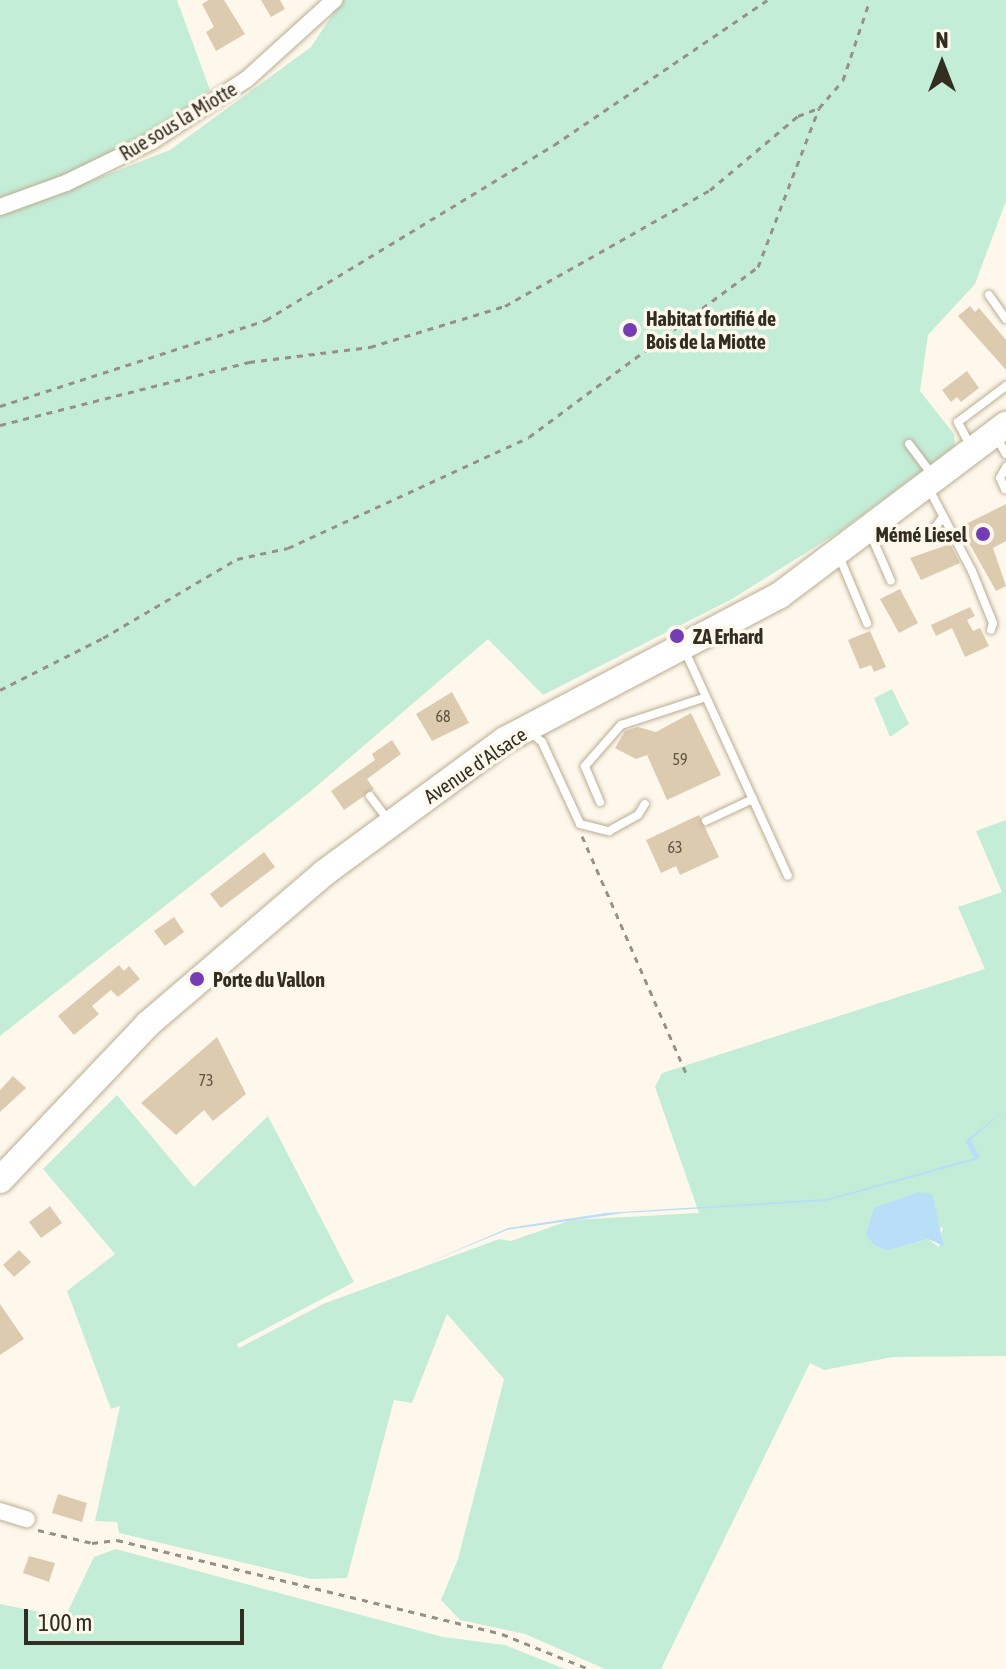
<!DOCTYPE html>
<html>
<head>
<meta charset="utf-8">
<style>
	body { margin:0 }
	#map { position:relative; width:1006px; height:1669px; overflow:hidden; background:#fef8ec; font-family:"Asap Condensed",sans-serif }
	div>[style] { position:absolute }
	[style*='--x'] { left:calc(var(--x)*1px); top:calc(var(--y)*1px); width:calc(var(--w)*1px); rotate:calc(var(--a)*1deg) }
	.green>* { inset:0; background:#c4edd8 }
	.water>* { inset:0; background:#b8def8 }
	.building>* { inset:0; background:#ddcbaf }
	.path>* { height:3px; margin-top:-1.5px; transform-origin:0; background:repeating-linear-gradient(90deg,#979185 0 6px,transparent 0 12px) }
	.roads { filter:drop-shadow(0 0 2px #baad90) drop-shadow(0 0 2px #baad90) }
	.service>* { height:8px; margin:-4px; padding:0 4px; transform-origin:4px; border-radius:4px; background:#fff }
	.minor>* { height:16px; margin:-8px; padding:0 8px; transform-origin:8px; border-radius:8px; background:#fff }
	.primary>* { height:26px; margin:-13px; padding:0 13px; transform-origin:13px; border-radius:13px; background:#fff }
	.dots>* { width:22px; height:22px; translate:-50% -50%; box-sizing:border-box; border:4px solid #fef8ec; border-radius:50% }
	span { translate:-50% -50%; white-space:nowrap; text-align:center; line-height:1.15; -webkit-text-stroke:7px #fef8ec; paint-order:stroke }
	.number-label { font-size:16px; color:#5d5444 }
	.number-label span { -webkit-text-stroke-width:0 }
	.street-label { font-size:20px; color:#322d21 }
	.poi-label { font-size:20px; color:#322d21; font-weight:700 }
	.left { translate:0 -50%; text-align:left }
	.right { translate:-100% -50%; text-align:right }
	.north { position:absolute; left:902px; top:24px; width:80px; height:80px; -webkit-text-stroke:6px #fef8ec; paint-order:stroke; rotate:0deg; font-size:22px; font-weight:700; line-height:32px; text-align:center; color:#322d21 }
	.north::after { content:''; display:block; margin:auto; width:28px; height:36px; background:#322d21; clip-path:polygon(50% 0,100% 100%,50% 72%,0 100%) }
	.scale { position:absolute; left:24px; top:1609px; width:220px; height:36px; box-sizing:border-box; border:4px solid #322d21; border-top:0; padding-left:10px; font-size:24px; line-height:28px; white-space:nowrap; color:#322d21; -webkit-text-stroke:6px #fef8ec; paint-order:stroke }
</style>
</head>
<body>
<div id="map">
	<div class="green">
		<i style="clip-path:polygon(0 0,177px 0,210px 90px,143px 138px,60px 178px,0 199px)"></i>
		<i style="clip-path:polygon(325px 0,1006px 0,1006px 201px,975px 284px,928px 335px,920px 391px,954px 434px,955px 446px,839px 532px,732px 599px,543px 695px,488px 639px,311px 791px,0 1036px,0 216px,170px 150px,311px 47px,333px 14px)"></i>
		<i style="clip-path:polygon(892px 689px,909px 724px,890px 737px,874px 698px)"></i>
		<i style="clip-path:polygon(evenodd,1006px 820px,1006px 1356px,893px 1357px,824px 1370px,810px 1363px,661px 1669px,605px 1669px,525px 1634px,460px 1620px,441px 1600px,458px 1559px,504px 1379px,447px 1314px,412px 1403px,394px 1400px,347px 1578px,311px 1579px,119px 1533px,117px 1522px,95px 1521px,120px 1406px,111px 1409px,67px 1291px,115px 1254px,43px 1169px,117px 1095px,194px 1187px,268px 1116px,354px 1282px,237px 1344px,239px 1348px,323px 1304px,499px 1239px,511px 1241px,571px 1220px,699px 1213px,655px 1087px,662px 1073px,985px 969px,958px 907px,1002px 892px,976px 831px,1006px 820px,943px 1227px,939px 1247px,928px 1239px,887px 1251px,875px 1246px,943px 1227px)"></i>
		<i style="clip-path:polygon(116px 1549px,443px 1637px,505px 1645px,565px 1669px,0 1669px,0 1604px,65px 1617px,94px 1557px)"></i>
	</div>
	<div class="water">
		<i style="clip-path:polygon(1006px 1109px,971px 1140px,980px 1157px,976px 1160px,826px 1201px,624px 1213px,507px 1230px,420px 1266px,508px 1228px,606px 1213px,826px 1199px,852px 1192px,974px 1158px,965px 1141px)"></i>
		<i style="clip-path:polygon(919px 1192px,932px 1194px,944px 1246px,928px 1239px,887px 1251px,875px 1246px,866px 1235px,874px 1208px)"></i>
	</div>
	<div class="building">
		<i style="clip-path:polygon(209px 0,224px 0,245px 34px,216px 51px,206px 32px,214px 27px,202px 4px)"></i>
		<i style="clip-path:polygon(261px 0,280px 0,285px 9px,271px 17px)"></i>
		<i style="clip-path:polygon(970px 306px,975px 312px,979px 308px,1006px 340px,1006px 370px,958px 316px)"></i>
		<i style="clip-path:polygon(967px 371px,979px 388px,961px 402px,957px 397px,951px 402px,942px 390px)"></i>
		<i style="clip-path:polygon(1006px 504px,1006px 541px,993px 548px,1006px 586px,996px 591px,960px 527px)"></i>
		<i style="clip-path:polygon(950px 544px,960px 563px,921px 580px,910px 558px)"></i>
		<i style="clip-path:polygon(900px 589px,918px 623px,899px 633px,880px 599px)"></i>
		<i style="clip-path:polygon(970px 607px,975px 616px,967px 620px,973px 631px,980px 628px,989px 646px,965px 657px,952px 628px,936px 636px,931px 625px)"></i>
		<i style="clip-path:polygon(870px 631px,886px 667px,874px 672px,871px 665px,860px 669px,848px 640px)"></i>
		<i style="clip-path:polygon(452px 692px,469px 723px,432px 741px,416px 714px)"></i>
		<i style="clip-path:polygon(691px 713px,721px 775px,667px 800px,647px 755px,636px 759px,615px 748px,625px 731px,638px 727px,656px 732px)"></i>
		<i style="clip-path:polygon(392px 740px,401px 754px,367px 779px,374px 789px,344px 810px,331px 791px,375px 760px,372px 754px)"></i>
		<i style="clip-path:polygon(699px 815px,719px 857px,680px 875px,676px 866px,661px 873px,646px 840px)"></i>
		<i style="clip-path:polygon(264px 852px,275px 867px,221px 908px,210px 894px)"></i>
		<i style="clip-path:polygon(174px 917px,184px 932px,165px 946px,154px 931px)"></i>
		<i style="clip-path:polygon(119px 965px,124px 971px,129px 966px,140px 979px,118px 997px,111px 990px,92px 1006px,99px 1014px,74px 1035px,58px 1016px)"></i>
		<i style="clip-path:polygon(217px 1037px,246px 1094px,213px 1121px,204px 1110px,176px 1135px,141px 1103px)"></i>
		<i style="clip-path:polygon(13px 1076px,26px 1088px,0 1112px,0 1090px)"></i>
		<i style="clip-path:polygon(50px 1206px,62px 1223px,41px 1238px,29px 1222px)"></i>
		<i style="clip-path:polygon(19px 1250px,31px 1262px,14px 1277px,3px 1265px)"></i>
		<i style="clip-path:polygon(0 1304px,24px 1339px,0 1355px)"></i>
		<i style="clip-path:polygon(58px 1494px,87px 1503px,82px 1522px,52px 1513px)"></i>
		<i style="clip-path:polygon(29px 1556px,55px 1563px,49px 1582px,23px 1573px)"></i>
	</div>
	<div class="path">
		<i style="--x:0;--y:406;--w:280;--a:-17.9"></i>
		<i style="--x:266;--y:320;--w:337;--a:-31.3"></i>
		<i style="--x:554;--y:145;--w:258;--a:-34.2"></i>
		<i style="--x:0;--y:425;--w:257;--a:-14.2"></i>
		<i style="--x:249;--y:362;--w:122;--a:-7.1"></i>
		<i style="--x:370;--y:347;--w:141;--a:-16.9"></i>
		<i style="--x:505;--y:306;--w:236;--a:-29.5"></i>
		<i style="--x:710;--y:190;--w:115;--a:-40.1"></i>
		<i style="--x:798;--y:116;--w:22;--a:-21"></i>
		<i style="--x:0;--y:690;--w:115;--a:-26.8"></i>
		<i style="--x:103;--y:638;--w:156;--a:-30.5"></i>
		<i style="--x:237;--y:559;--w:52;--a:-12.2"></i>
		<i style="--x:288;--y:548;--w:265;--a:-24.7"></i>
		<i style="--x:529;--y:437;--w:285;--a:-36.6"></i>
		<i style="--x:758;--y:267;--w:170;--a:-69"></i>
		<i style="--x:819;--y:108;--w:37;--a:-49"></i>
		<i style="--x:843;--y:80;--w:84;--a:-71.4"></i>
		<i style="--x:582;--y:836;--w:261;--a:66.3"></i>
		<i style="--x:38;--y:1530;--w:56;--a:13.5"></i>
		<i style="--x:92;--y:1543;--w:25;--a:-7"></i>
		<i style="--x:117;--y:1540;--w:396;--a:13.7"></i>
		<i style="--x:502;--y:1634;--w:94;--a:21.9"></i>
	</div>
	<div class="roads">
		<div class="service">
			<i style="--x:989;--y:295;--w:29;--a:55"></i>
			<i style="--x:997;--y:438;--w:18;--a:61"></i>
			<i style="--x:909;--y:444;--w:40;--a:53"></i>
			<i style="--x:970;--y:445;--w:26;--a:-118"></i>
			<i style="--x:958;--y:422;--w:60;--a:-36.9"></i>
			<i style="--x:928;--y:487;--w:95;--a:62.4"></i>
			<i style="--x:972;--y:571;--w:56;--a:68"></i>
			<i style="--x:993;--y:623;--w:7;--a:106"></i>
			<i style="--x:1005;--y:489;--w:12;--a:-114"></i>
			<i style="--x:1000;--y:478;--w:13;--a:-61"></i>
			<i style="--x:870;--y:533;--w:52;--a:66.4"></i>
			<i style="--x:939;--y:538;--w:10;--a:-119"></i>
			<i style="--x:934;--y:529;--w:15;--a:-53"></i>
			<i style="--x:839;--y:556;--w:73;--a:67.3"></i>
			<i style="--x:685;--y:651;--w:247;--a:65.4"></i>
			<i style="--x:530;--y:732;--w:16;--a:40"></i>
			<i style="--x:542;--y:742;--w:90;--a:65.1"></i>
			<i style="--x:580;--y:824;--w:30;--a:14"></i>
			<i style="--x:609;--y:831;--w:33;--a:-29"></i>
			<i style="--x:638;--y:815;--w:13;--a:-58"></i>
			<i style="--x:370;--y:796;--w:30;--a:53"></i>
			<i style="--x:600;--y:802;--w:39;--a:-113"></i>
			<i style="--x:585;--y:766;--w:55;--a:-48.7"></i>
			<i style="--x:621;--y:725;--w:89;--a:-18.2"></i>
			<i style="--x:706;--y:821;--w:52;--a:-25.1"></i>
		</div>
		<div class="minor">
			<i style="--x:0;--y:207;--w:70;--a:-20"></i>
			<i style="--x:66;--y:183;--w:96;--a:-26"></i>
			<i style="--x:152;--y:141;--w:113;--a:-33.1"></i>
			<i style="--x:247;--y:79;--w:118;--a:-42.2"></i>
			<i style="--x:0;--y:1511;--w:28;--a:17"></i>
		</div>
		<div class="primary">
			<i style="--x:0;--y:1180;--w:215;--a:-46.5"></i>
			<i style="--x:148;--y:1024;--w:232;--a:-40.6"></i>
			<i style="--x:324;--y:873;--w:225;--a:-36.3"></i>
			<i style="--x:505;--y:740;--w:311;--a:-27.8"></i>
			<i style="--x:780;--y:595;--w:283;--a:-37"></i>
		</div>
	</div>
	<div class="dots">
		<i style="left:630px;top:330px;background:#743db3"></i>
		<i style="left:983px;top:534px;background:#743db3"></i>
		<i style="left:677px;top:636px;background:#743db3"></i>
		<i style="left:197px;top:979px;background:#743db3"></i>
	</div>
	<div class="number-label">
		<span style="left:443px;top:716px">68</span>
		<span style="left:680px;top:759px">59</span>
		<span style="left:675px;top:847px">63</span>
		<span style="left:206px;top:1080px">73</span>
	</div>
	<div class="street-label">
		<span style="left:178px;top:121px;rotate:-31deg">Rue sous la Miotte</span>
		<span style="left:475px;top:765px;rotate:-34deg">Avenue d'Alsace</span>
	</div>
	<div class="poi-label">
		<span class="left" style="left:646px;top:330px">Habitat fortifié de<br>Bois de la Miotte</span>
		<span class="right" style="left:967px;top:534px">Mémé Liesel</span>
		<span class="left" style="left:693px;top:636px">ZA Erhard</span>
		<span class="left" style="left:213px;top:979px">Porte du Vallon</span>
	</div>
	<div class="north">N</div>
	<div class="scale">100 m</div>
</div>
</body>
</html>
